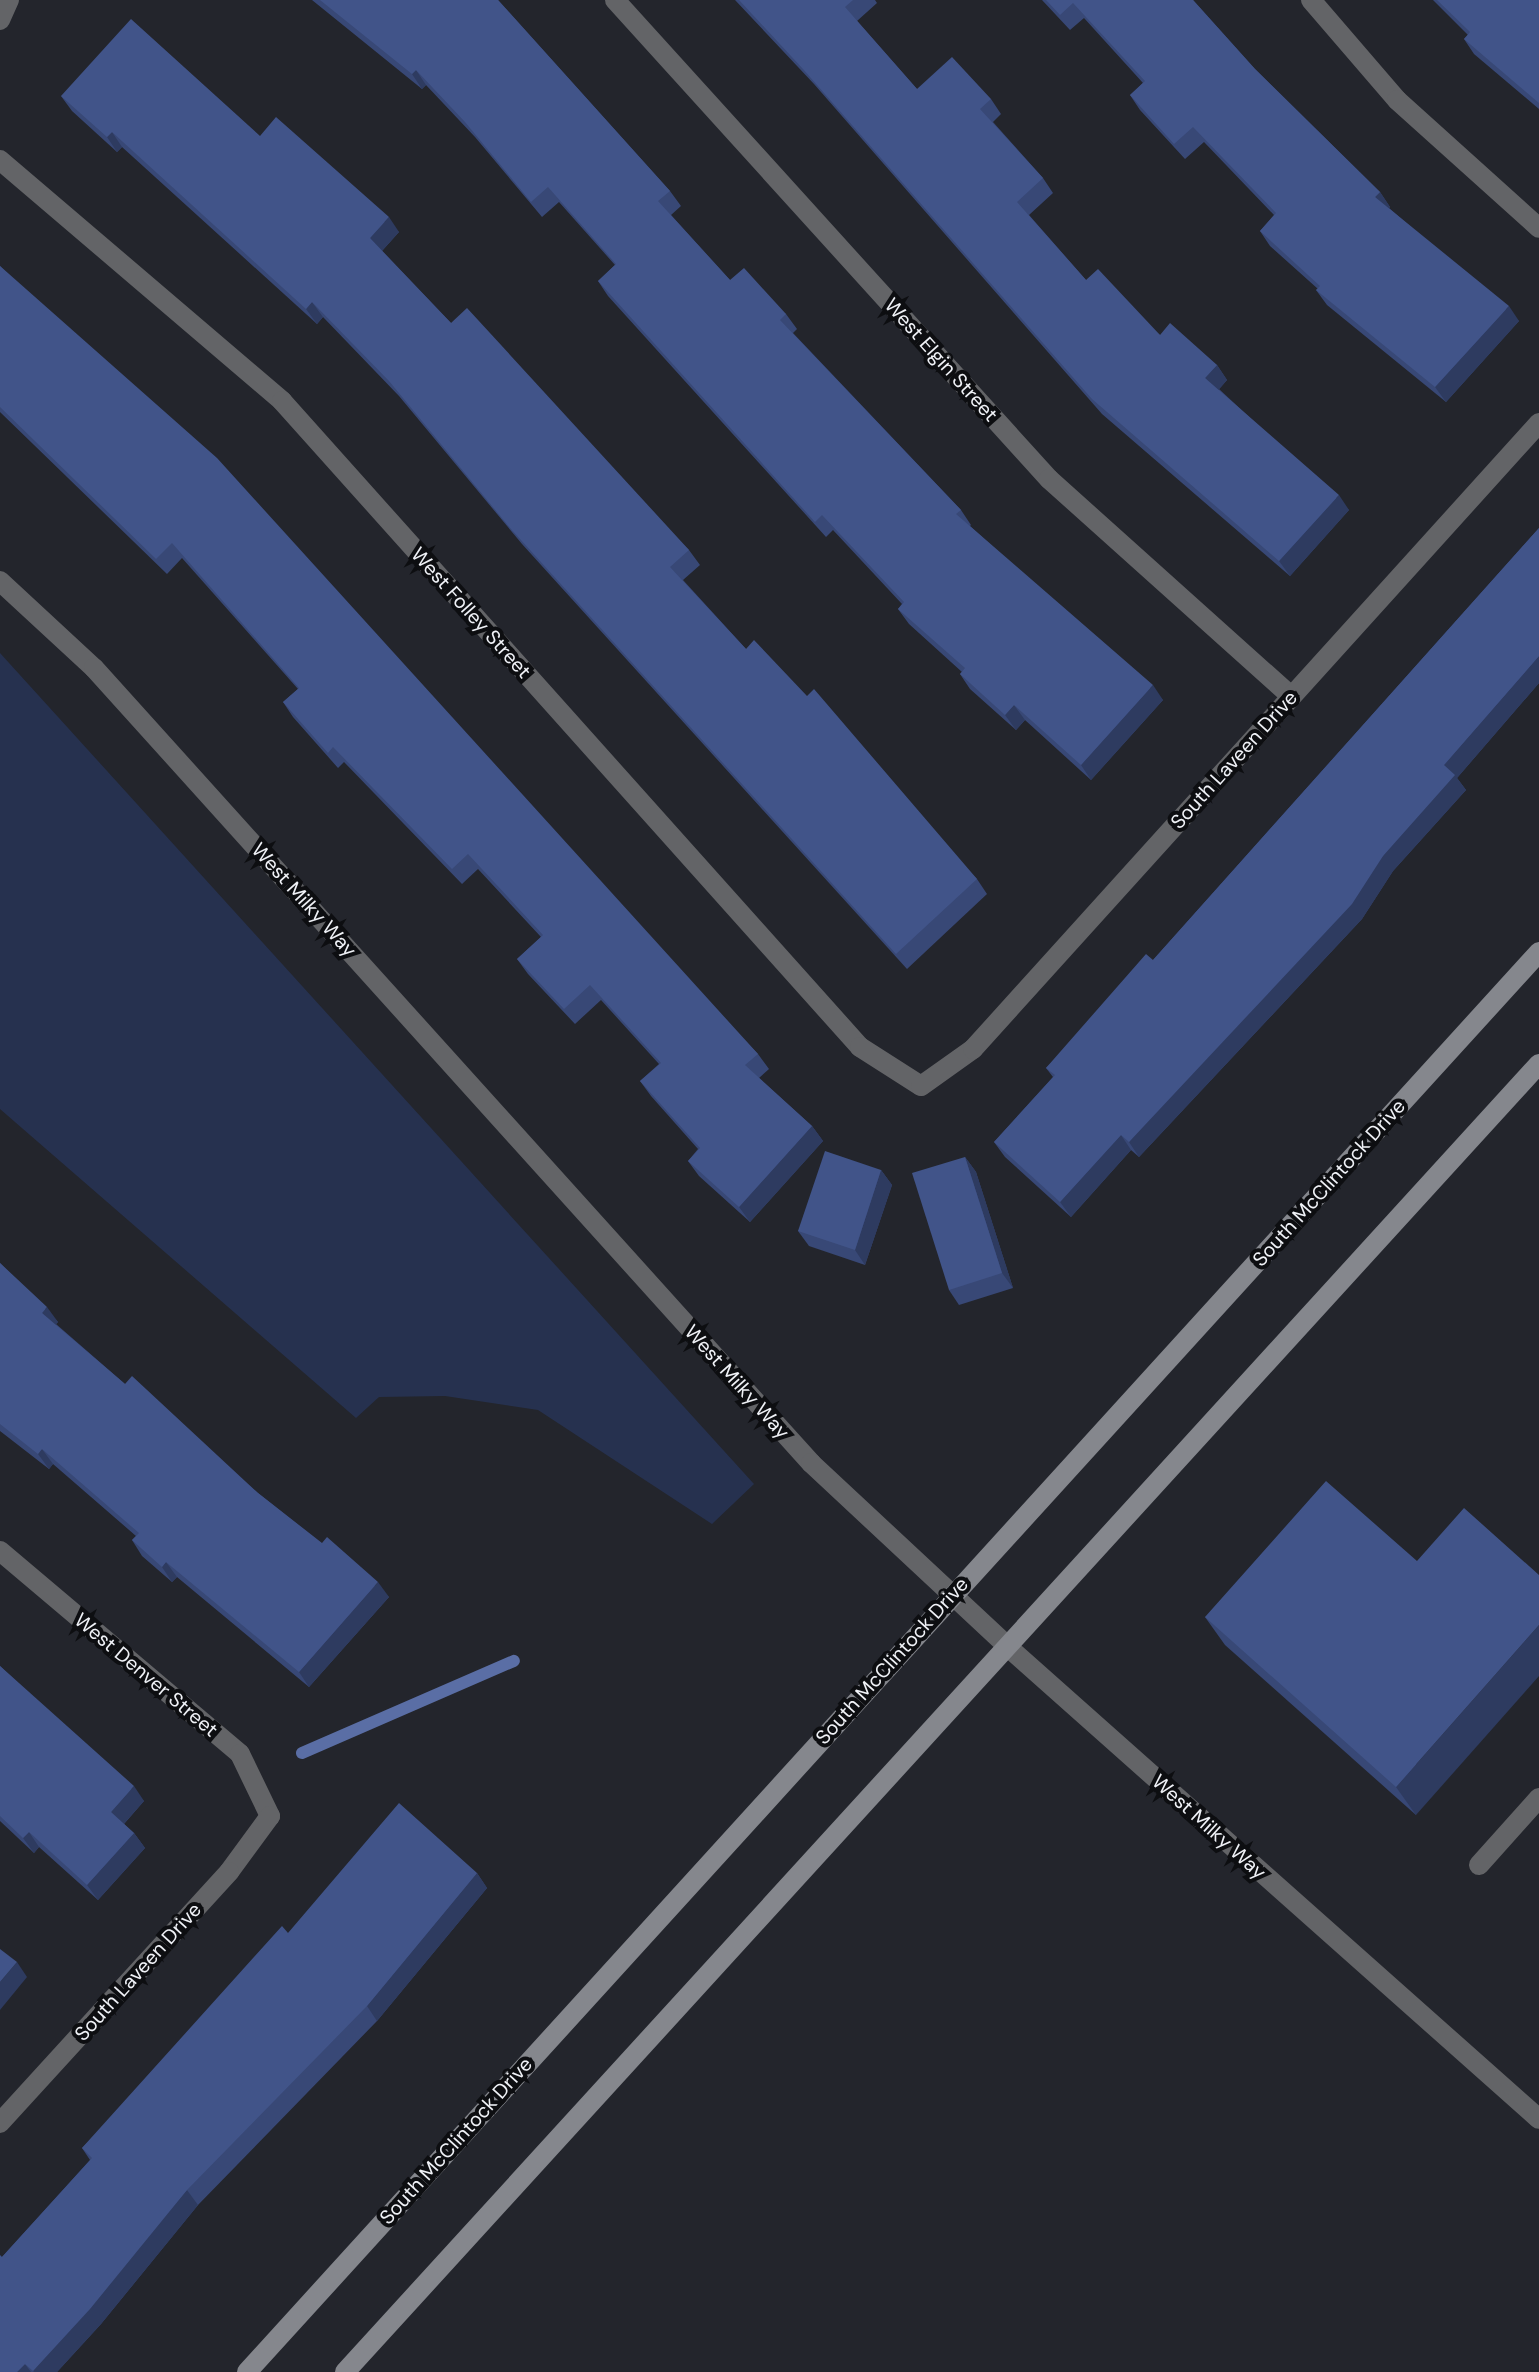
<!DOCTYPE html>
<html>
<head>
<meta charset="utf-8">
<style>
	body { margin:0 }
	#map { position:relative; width:1539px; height:2372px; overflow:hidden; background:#23252c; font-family:"DM Sans",sans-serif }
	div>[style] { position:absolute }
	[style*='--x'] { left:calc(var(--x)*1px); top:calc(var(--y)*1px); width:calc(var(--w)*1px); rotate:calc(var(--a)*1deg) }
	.green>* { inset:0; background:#26314f }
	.stream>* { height:12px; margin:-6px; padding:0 6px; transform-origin:6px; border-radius:6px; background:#5a6ea5 }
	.service>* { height:20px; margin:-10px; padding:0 10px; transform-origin:10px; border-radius:10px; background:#636467 }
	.minor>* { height:20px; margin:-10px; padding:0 10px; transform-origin:10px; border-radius:10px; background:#636467 }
	.tertiary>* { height:20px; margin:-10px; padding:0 10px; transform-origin:10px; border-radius:10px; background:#636467 }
	.secondary>* { height:20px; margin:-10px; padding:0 10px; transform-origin:10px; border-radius:10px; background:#85878d }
	.wall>* { inset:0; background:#384876 }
	.shaded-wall>* { inset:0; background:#2e3b60 }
	.building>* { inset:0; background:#415489 }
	span { translate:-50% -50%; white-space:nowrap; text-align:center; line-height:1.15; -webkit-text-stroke:8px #0d0e11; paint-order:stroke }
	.street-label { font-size:20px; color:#f0f2f7 }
</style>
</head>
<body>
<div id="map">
	<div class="green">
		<i style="clip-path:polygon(0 653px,754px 1484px,712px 1524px,538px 1410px,445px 1396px,379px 1397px,356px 1418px,0 1109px)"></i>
	</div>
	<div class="stream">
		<i style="--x:302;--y:1753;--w:231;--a:-23.5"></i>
	</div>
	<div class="service">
		<i style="--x:1479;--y:1865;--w:90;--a:-48.2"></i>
	</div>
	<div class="minor">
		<i style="--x:615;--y:0;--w:646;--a:47.82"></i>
		<i style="--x:1049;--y:479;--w:325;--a:41.9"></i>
		<i style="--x:1311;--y:0;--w:132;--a:49.3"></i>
		<i style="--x:1397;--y:100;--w:191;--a:42"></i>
		<i style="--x:0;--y:20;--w:22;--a:-66"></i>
		<i style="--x:0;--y:160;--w:371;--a:40.5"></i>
		<i style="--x:282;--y:401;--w:867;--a:48.18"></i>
		<i style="--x:860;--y:1047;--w:72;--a:32.6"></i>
		<i style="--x:921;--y:1086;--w:64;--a:-35.4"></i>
		<i style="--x:973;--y:1049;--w:844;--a:-47.88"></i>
		<i style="--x:0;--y:1551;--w:314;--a:40.2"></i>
		<i style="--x:240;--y:1754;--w:69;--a:64.2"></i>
		<i style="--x:270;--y:1816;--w:69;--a:126.2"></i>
		<i style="--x:229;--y:1872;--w:340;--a:132.4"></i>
		<i style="--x:1008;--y:1647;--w:710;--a:41.63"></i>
	</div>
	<div class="tertiary">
		<i style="--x:0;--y:581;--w:128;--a:42.8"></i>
		<i style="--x:94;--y:668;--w:1071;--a:47.95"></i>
		<i style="--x:811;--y:1463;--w:270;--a:43"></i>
	</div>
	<div class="secondary">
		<i style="--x:247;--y:2372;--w:1920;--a:-47.7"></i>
		<i style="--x:345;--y:2372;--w:1771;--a:-47.61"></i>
	</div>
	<div class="wall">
		<i style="clip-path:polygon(312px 0,498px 0,670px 191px,681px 206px,671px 215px,730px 280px,786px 314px,797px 329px,793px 333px,961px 510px,971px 525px,970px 526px,1163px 700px,1091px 780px,1025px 720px,1016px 730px,970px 689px,960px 674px,962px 672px,909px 624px,898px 609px,902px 604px,833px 530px,826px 537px,608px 296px,598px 281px,615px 265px,559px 202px,542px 217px,475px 137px,426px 85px,422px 89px)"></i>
		<i style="clip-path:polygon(735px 0,875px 0,877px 3px,857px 21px,917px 89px,991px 99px,1001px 114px,993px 122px,1043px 178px,1053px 193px,1029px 215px,1086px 280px,1160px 335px,1217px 365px,1227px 380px,1219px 389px,1349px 510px,1290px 576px,1102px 414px,814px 84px)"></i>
		<i style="clip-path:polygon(1042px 0,1193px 0,1255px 69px,1380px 192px,1390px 207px,1389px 208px,1519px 321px,1446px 402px,1327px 305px,1316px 290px,1318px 289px,1270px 246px,1260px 231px,1274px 215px,1204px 142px,1185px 159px,1140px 110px,1130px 95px,1143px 83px,1084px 18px,1070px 30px)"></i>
		<i style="clip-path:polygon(1433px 0,1539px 0,1539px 109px,1474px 54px,1464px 39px,1468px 35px)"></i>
		<i style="clip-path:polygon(61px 96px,260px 136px,399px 232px,382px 251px,451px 323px,689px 550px,700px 565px,683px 580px,746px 649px,977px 879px,987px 894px,907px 969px,522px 544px,399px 396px,323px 317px,317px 324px,122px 147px,117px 152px,72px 111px)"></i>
		<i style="clip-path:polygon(0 266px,758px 1054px,769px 1069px,759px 1078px,812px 1126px,823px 1141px,750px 1222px,699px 1176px,688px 1161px,698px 1149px,651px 1096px,640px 1081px,659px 1064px,601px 1000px,575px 1024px,528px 974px,517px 959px,541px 937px,478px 869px,462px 884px,344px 762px,338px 768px,293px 717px,283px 702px,298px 689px,182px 558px,167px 574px,0 412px)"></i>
		<i style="clip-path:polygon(1539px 528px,1539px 683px,1457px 778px,1466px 790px,1393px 871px,1362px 919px,1139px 1157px,1131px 1150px,1071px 1217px,1005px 1157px,994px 1142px,1053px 1077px,1046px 1068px,1153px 960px)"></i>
		<i style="clip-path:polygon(965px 1157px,976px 1172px,1013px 1288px,959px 1305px,949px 1290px)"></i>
		<i style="clip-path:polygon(881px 1170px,892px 1185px,865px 1265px,809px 1246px,798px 1231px)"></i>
		<i style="clip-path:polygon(0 1263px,58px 1322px,56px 1324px,125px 1384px,258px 1493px,389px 1597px,309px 1687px,177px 1577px,172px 1582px,142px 1556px,132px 1540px,136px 1536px,53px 1464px,49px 1469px,0 1431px)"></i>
		<i style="clip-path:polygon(1417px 1561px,1416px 1815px,1225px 1645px,1205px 1617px)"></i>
		<i style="clip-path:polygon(0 1666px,144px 1801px,124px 1824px,134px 1833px,145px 1848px,98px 1900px,39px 1847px,34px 1853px,0 1821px)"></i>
		<i style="clip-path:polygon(477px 1873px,487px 1888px,377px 2021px,198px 2205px,101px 2324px,57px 2372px,0 2372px,2px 2257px,90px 2160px,82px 2148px,288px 1933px)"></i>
	</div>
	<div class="shaded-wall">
		<i style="clip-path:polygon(416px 70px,426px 85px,422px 89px,412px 74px)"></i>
		<i style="clip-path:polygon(112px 132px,122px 147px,117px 152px,107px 137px)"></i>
		<i style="clip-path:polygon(1380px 192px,1390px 207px,1386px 212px,1375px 197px)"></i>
		<i style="clip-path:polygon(389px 217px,399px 232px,380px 253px,370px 238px)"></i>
		<i style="clip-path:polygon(312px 302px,323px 317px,317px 324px,306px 309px)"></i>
		<i style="clip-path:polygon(1509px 306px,1519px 321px,1446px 402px,1435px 387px)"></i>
		<i style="clip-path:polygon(1217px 365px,1227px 380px,1216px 393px,1205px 378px)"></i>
		<i style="clip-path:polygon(1339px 495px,1349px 510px,1290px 576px,1279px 561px)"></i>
		<i style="clip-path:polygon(1539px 656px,1539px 683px,1457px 778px,1466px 790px,1393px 871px,1362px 919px,1139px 1157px,1129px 1142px,1383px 856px,1444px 765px)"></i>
		<i style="clip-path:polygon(1153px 685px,1163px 700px,1091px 780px,1081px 765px)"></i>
		<i style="clip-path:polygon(1014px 705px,1025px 720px,1016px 730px,1005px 715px)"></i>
		<i style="clip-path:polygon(812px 1126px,823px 1141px,750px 1222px,739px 1207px)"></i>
		<i style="clip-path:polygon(1121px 1135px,1131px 1150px,1071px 1217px,1060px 1202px)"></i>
		<i style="clip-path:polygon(965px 1157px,976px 1172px,1013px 1288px,1002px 1273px)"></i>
		<i style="clip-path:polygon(881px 1170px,892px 1185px,865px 1265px,855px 1250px)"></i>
		<i style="clip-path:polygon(47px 1307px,58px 1322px,53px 1328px,42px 1313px)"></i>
		<i style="clip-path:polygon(42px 1449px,53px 1464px,49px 1469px,38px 1454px)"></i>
		<i style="clip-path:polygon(166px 1562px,177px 1577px,172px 1582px,162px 1567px)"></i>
		<i style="clip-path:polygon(378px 1582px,389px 1597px,309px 1687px,299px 1672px)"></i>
		<i style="clip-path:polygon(1539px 1625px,1539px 1676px,1416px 1815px,1396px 1787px)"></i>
		<i style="clip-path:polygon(134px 1786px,144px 1801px,121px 1827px,111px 1812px)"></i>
		<i style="clip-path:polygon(29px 1832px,39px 1847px,34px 1853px,23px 1838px)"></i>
		<i style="clip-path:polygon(134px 1833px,145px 1848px,98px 1900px,87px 1885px)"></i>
		<i style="clip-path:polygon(477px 1873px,487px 1888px,377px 2021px,367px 2006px)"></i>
		<i style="clip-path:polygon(17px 1962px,27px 1977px,0 2010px,0 1982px)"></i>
		<i style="clip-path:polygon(187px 2190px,198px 2205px,101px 2324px,57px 2372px,34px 2372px,33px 2371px)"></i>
		<i style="clip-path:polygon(25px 2364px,31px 2372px,17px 2372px)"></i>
	</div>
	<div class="building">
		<i style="clip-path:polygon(320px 0,498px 0,670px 191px,658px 201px,730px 280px,744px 268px,786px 314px,780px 320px,961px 510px,956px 514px,1153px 685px,1081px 765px,1014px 705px,1005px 715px,960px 674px,965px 668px,898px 609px,904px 602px,822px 515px,815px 522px,598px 281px,616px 264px,548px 187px,531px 202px,465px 122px,416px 70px,412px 74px)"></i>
		<i style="clip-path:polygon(739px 0,853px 0,845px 7px,917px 89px,952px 57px,991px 99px,980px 109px,1043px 178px,1017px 202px,1086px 280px,1098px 269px,1160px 335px,1170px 323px,1217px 365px,1205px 378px,1339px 495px,1279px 561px,1092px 399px,803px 69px)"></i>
		<i style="clip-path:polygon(1046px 0,1193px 0,1255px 69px,1380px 192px,1375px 197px,1509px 306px,1435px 387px,1316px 290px,1320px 286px,1260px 231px,1276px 213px,1193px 127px,1174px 144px,1130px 95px,1145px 81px,1073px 3px,1060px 15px)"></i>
		<i style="clip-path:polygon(1437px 0,1539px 0,1539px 103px,1464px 39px,1470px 32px)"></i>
		<i style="clip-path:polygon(131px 19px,260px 136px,276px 117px,389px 217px,370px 238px,451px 323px,467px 308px,689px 550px,670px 567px,746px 649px,754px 640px,807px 696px,814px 689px,977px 879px,896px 954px,511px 529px,389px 381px,312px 302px,306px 309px,112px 132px,107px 137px,61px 96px)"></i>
		<i style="clip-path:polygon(0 266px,217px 458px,758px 1054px,745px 1065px,812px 1126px,739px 1207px,688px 1161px,700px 1148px,640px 1081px,661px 1063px,590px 985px,564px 1009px,517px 959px,543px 935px,468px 854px,452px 869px,333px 747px,328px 753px,283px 702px,299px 688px,172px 543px,156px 559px,0 407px)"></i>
		<i style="clip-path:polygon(1539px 528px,1539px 656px,1444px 765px,1455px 775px,1383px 856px,1352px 904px,1129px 1142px,1121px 1135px,1060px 1202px,994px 1142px,1055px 1075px,1046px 1068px,1146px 954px,1153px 960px)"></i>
		<i style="clip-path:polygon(825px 1151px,881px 1170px,855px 1250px,798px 1231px)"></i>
		<i style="clip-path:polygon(965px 1157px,1002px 1273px,949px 1290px,912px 1173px)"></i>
		<i style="clip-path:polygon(0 1263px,47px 1307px,42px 1313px,125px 1384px,132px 1376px,258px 1493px,322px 1543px,327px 1537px,378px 1582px,299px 1672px,166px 1562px,162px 1567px,132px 1540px,139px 1533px,42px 1449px,38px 1454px,0 1424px)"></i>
		<i style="clip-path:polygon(1326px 1481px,1417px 1561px,1464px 1508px,1539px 1575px,1539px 1625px,1396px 1787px,1205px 1617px)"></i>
		<i style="clip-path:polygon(0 1666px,134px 1786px,111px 1812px,134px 1833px,87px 1885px,29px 1832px,23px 1838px,0 1816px)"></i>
		<i style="clip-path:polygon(399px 1803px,477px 1873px,367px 2006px,187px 2190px,90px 2309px,33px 2371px,25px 2364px,17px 2372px,0 2372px,0 2255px,2px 2257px,92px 2158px,82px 2148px,282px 1926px,288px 1933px)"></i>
		<i style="clip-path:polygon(0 1949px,17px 1962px,0 1982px)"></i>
	</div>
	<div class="street-label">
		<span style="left:941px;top:360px;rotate:48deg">West Elgin Street</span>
		<span style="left:471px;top:613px;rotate:48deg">West Folley Street</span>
		<span style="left:1234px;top:760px;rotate:-48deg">South Laveen Drive</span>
		<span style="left:304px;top:900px;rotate:48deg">West Milky Way</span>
		<span style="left:1329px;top:1183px;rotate:-48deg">South McClintock Drive</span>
		<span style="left:737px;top:1382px;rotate:48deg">West Milky Way</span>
		<span style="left:892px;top:1661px;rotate:-48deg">South McClintock Drive</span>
		<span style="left:146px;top:1675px;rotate:40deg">West Denver Street</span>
		<span style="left:1209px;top:1827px;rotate:42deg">West Milky Way</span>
		<span style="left:138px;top:1972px;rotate:-48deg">South Laveen Drive</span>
		<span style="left:456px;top:2141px;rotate:-48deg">South McClintock Drive</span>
	</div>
</div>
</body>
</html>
